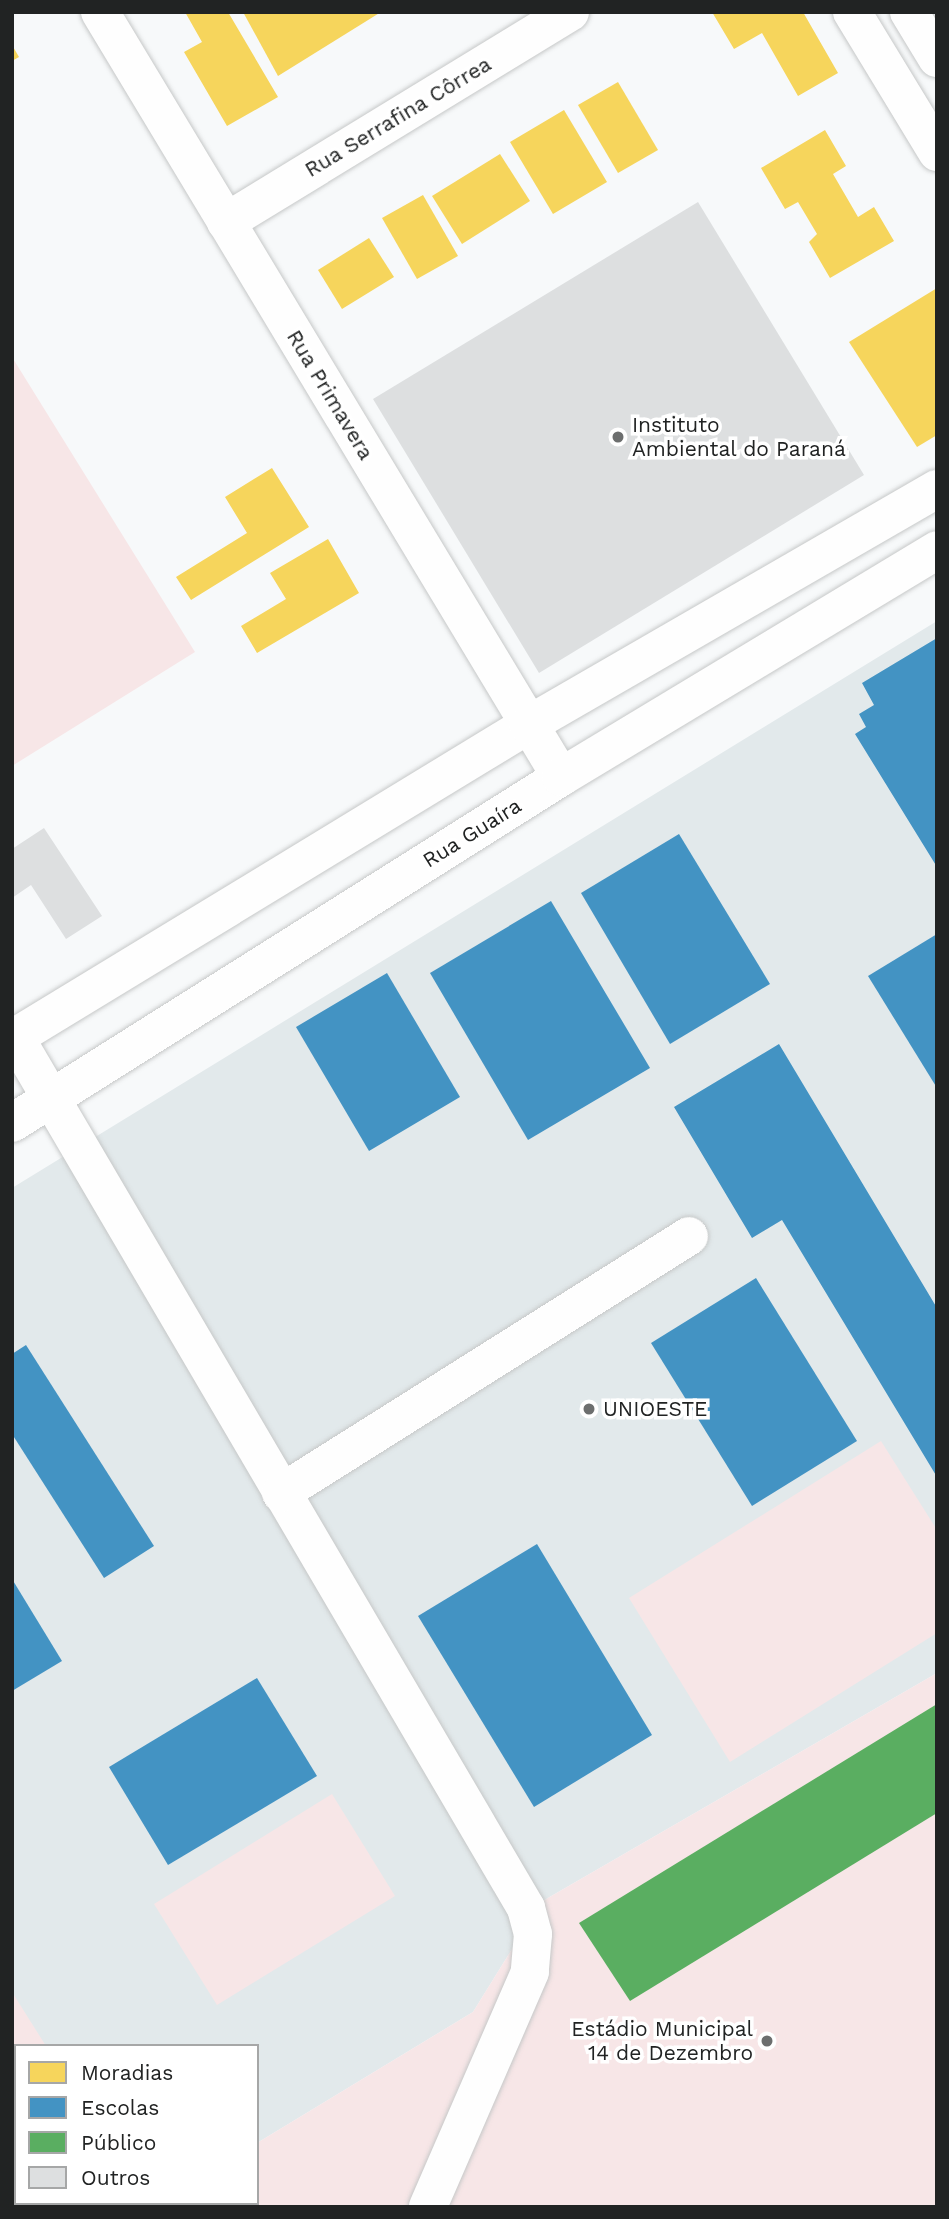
<!DOCTYPE html>
<html>
<head>
<meta charset="utf-8">
<style>
	body { margin:0 }
	#map { position:relative; width:949px; height:2219px; overflow:hidden; background:#f7f9fa; font-family:"Work Sans",sans-serif }
	div>[style] { position:absolute }
	[style*='--x'] { left:calc(var(--x)*1px); top:calc(var(--y)*1px); width:calc(var(--w)*1px); rotate:calc(var(--a)*1deg) }
	.built>* { inset:0; background:#e2e9eb }
	.green>* { inset:0; background:#f7e6e7 }
	.homes>* { inset:0; background:#f6d55c }
	.schools>* { inset:0; background:#4393c3 }
	.public>* { inset:0; background:#5aae61 }
	.building>* { inset:0; background:#dddfe0 }
	.roads { filter:drop-shadow(0 0 2px #c6c8c8) drop-shadow(0 0 2px #c6c8c8) }
	.minor>* { height:38px; margin:-19px; padding:0 19px; transform-origin:19px; border-radius:19px; background:#fefefe }
	.dots>* { width:19px; height:19px; translate:-50% -50%; box-sizing:border-box; border:4px solid #fff; border-radius:50% }
	span { translate:-50% -50%; white-space:nowrap; text-align:center; line-height:1.15; -webkit-text-stroke:7px #fff; paint-order:stroke }
	.street-label { font-size:21px; color:#212323 }
	.poi-label { font-size:21px; color:#212323 }
	.left { translate:0 -50%; text-align:left }
	.right { translate:-100% -50%; text-align:right }
	.frame { position:absolute; inset:0; border:14px solid #212323; pointer-events:none }
	.legend { position:absolute; left:14px; top:2044px; width:245px; height:161px; box-sizing:border-box; background:#fff; border:2px solid #a6a7a7; margin:0; padding:9px 12px; list-style:none; font-size:21px; color:#212323 }
	.legend li { display:flex; align-items:center; gap:14px; height:35px }
	.legend b { width:35px; border:2px solid #a6a7a7 }
</style>
</head>
<body>
<div id="map">
	<div class="built">
		<i style="clip-path:polygon(937px 621px,937px 1673px,541px 1902px,473px 2012px,257px 2143px,257px 2046px,16px 2046px,16px 2203px,157px 2203px,12px 2207px,12px 1188px)"></i>
	</div>
	<div class="green">
		<i style="clip-path:polygon(12px 357px,195px 652px,12px 766px)"></i>
		<i style="clip-path:polygon(881px 1441px,937px 1530px,937px 1633px,730px 1762px,629px 1598px)"></i>
		<i style="clip-path:polygon(937px 1673px,937px 2207px,151px 2207px,257px 2203px,257px 2143px,473px 2012px,541px 1902px)"></i>
		<i style="clip-path:polygon(332px 1794px,395px 1896px,217px 2005px,154px 1904px)"></i>
		<i style="clip-path:polygon(12px 1992px,46px 2046px,16px 2046px,12px 2130px)"></i>
	</div>
	<div class="homes">
		<i style="clip-path:polygon(185px 12px,228px 12px,278px 97px,227px 126px,184px 52px,202px 42px)"></i>
		<i style="clip-path:polygon(243px 12px,381px 12px,278px 76px)"></i>
		<i style="clip-path:polygon(712px 12px,803px 12px,838px 73px,798px 96px,762px 33px,734px 49px)"></i>
		<i style="clip-path:polygon(12px 45px,19px 57px,12px 61px)"></i>
		<i style="clip-path:polygon(618px 82px,658px 150px,618px 173px,578px 105px)"></i>
		<i style="clip-path:polygon(564px 110px,607px 182px,553px 214px,510px 142px)"></i>
		<i style="clip-path:polygon(825px 130px,846px 166px,833px 174px,858px 217px,874px 207px,894px 241px,830px 278px,809px 242px,817px 234px,798px 202px,785px 209px,761px 168px)"></i>
		<i style="clip-path:polygon(500px 154px,530px 201px,462px 244px,432px 196px)"></i>
		<i style="clip-path:polygon(423px 195px,458px 256px,417px 279px,382px 218px)"></i>
		<i style="clip-path:polygon(369px 238px,394px 277px,342px 309px,318px 270px)"></i>
		<i style="clip-path:polygon(937px 288px,937px 435px,917px 447px,849px 342px)"></i>
		<i style="clip-path:polygon(272px 468px,309px 527px,191px 600px,176px 577px,247px 533px,225px 497px)"></i>
		<i style="clip-path:polygon(328px 539px,359px 593px,257px 653px,241px 626px,286px 599px,270px 573px)"></i>
	</div>
	<div class="schools">
		<i style="clip-path:polygon(937px 638px,937px 867px,855px 734px,866px 727px,859px 714px,874px 705px,862px 683px)"></i>
		<i style="clip-path:polygon(679px 834px,770px 984px,670px 1044px,581px 893px)"></i>
		<i style="clip-path:polygon(551px 901px,650px 1068px,528px 1140px,430px 973px)"></i>
		<i style="clip-path:polygon(937px 934px,937px 1088px,868px 976px)"></i>
		<i style="clip-path:polygon(387px 973px,460px 1097px,369px 1151px,296px 1027px)"></i>
		<i style="clip-path:polygon(779px 1044px,937px 1308px,937px 1477px,782px 1220px,752px 1238px,674px 1107px)"></i>
		<i style="clip-path:polygon(756px 1278px,857px 1441px,752px 1506px,651px 1343px)"></i>
		<i style="clip-path:polygon(26px 1345px,154px 1546px,104px 1578px,12px 1434px,12px 1354px)"></i>
		<i style="clip-path:polygon(537px 1544px,652px 1735px,534px 1807px,418px 1616px)"></i>
		<i style="clip-path:polygon(12px 1579px,62px 1661px,12px 1691px)"></i>
		<i style="clip-path:polygon(257px 1678px,317px 1776px,168px 1865px,109px 1767px)"></i>
	</div>
	<div class="public">
		<i style="clip-path:polygon(937px 1704px,937px 1813px,630px 2001px,579px 1923px)"></i>
	</div>
	<div class="building">
		<i style="clip-path:polygon(698px 202px,864px 475px,539px 673px,373px 399px)"></i>
		<i style="clip-path:polygon(44px 828px,102px 916px,66px 939px,31px 885px,12px 898px,12px 849px)"></i>
	</div>
	<div class="roads">
		<div class="minor">
			<i style="--x:100;--y:12;--w:893;--a:58.93"></i>
			<i style="--x:852;--y:12;--w:164;--a:58.7"></i>
			<i style="--x:909;--y:12;--w:54;--a:58.7"></i>
			<i style="--x:226;--y:222;--w:403;--a:-31.4"></i>
			<i style="--x:15;--y:1037;--w:1010;--a:59.6"></i>
			<i style="--x:526;--y:1908;--w:27;--a:75"></i>
			<i style="--x:533;--y:1934;--w:38;--a:95"></i>
			<i style="--x:530;--y:1972;--w:256;--a:113.5"></i>
			<i style="--x:12;--y:1039;--w:604;--a:-31.32"></i>
			<i style="--x:528;--y:725;--w:472;--a:-30"></i>
			<i style="--x:12;--y:1123;--w:649;--a:-32.22"></i>
			<i style="--x:561;--y:777;--w:439;--a:-31.1"></i>
			<i style="--x:281;--y:1493;--w:482;--a:-32.2"></i>
		</div>
	</div>
	<div class="dots">
		<i style="left:618px;top:437px;background:#6c6e6e"></i>
		<i style="left:589px;top:1409px;background:#6c6e6e"></i>
		<i style="left:767px;top:2041px;background:#6c6e6e"></i>
	</div>
	<div class="street-label">
		<span style="left:398px;top:117px;rotate:-31deg">Rua Serrafina Côrrea</span>
		<span style="left:330px;top:395px;rotate:59deg">Rua Primavera</span>
		<span style="left:472px;top:833px;rotate:-32deg">Rua Guaíra</span>
	</div>
	<div class="poi-label">
		<span class="left" style="left:632px;top:437px">Instituto<br>Ambiental do Paraná</span>
		<span class="left" style="left:603px;top:1409px">UNIOESTE</span>
		<span class="right" style="left:753px;top:2041px">Estádio Municipal<br>14 de Dezembro</span>
	</div>
	<div class="frame"></div>
	<ul class="legend">
	<li><b style="height:19px;background:#f6d55c"></b>Moradias</li>
	<li><b style="height:19px;background:#4393c3"></b>Escolas</li>
	<li><b style="height:19px;background:#5aae61"></b>Público</li>
	<li><b style="height:19px;background:#dddfe0"></b>Outros</li>
	</ul>
</div>
</body>
</html>
